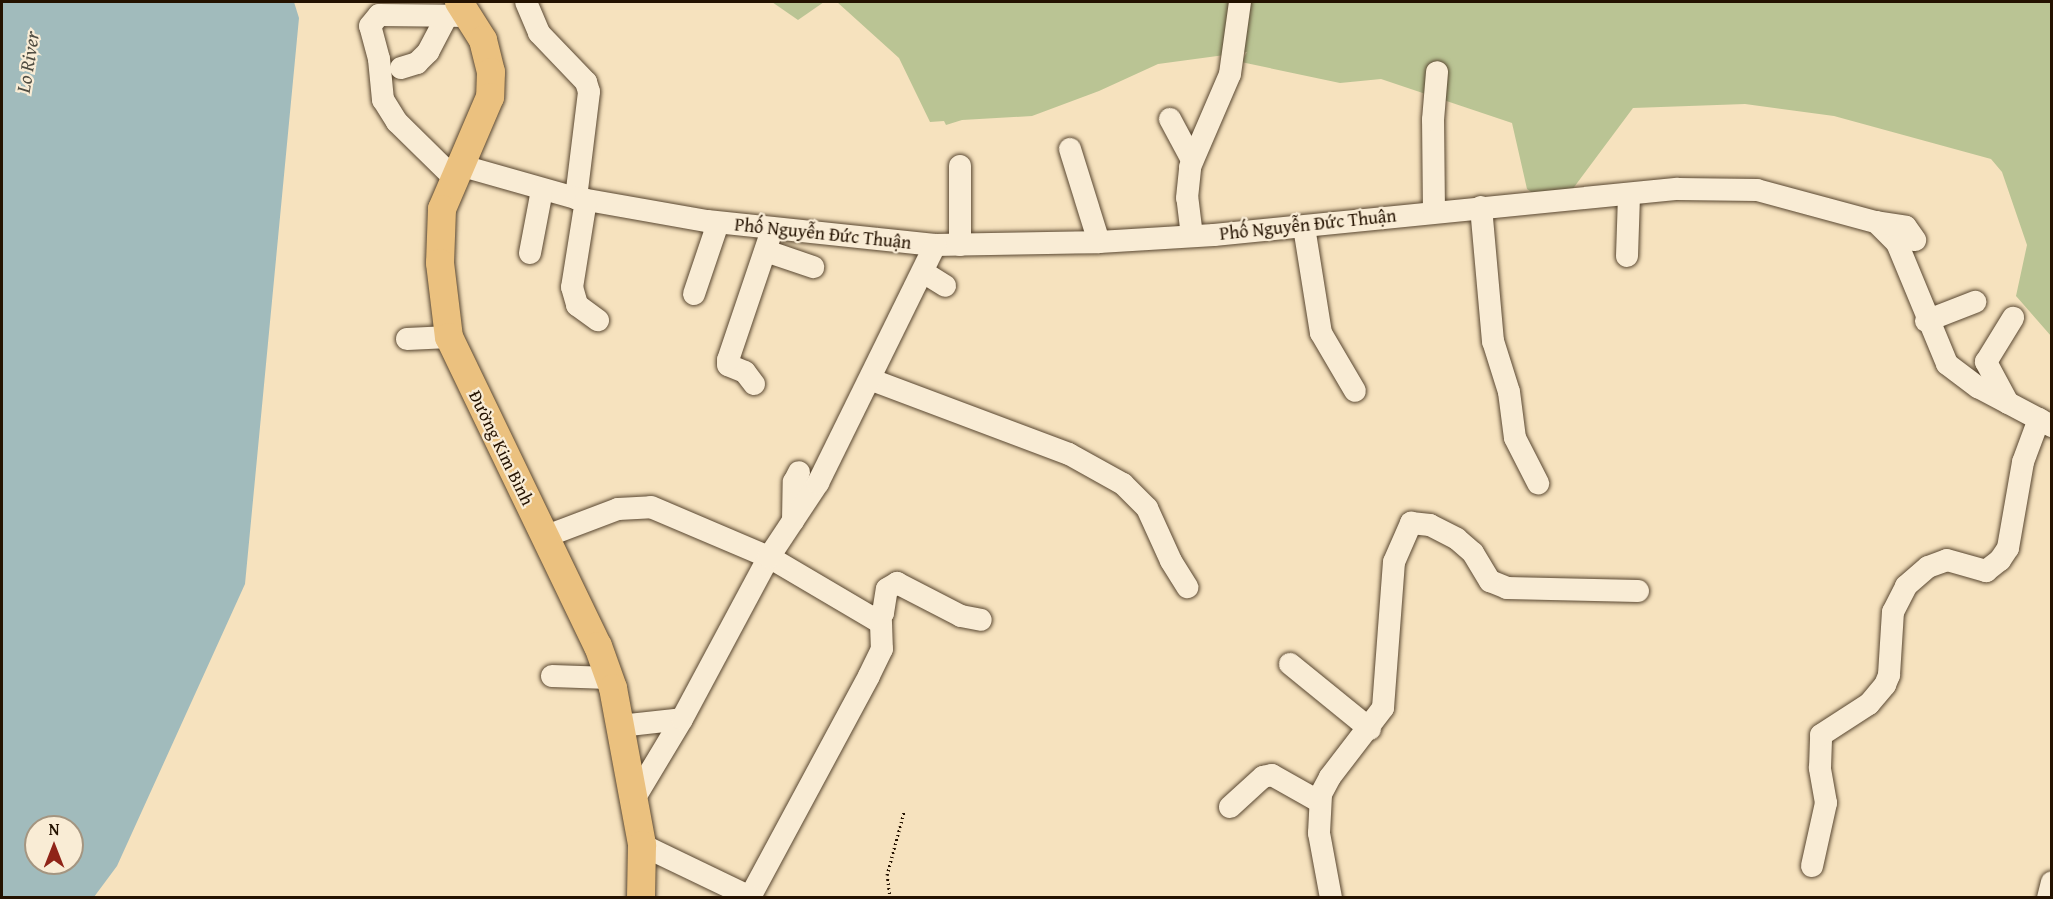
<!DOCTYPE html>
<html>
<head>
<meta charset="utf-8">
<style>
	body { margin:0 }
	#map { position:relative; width:2053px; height:899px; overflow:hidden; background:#f6e2be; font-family:"Gentium Book Plus",serif }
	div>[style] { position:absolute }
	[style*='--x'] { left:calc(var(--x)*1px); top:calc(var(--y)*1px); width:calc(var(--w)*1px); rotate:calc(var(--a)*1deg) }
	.green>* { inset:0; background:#bac494 }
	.water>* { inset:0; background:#a1bbbc }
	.path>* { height:3px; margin-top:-1.5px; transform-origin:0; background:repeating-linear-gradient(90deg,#241200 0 1.5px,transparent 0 4.5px) }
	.roads { filter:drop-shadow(0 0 2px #584630) drop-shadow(0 0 2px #584630) }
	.minor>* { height:22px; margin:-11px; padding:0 11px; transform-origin:11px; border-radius:11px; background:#f9ecd5 }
	.major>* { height:28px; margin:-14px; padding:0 14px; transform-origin:14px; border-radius:14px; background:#ebc17f }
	span { translate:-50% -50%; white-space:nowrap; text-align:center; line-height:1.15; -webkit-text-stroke:4.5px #f9ecd5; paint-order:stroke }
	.street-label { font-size:18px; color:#241200 }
	.water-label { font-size:20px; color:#504d42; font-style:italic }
	.frame { position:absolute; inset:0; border:3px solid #241200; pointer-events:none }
	.north { position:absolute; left:24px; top:815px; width:60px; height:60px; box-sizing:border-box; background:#f9ecd5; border:2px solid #a49580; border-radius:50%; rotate:0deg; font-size:16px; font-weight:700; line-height:24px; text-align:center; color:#241200 }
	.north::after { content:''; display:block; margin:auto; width:21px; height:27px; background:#8f2418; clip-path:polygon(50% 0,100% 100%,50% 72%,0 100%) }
</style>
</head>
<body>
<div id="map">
	<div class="green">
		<i style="clip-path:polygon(772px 2px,824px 2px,798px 20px)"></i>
		<i style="clip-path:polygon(837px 2px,2051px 2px,2051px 336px,2016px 296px,2027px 245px,2002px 172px,1991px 159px,1834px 116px,1745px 104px,1633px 108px,1557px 210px,1527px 189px,1512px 123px,1381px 79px,1340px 83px,1241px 62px,1247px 52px,1158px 64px,1099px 91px,1032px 116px,962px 120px,946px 125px,944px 121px,930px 122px,899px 58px)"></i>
	</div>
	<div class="water">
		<i style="clip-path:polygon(evenodd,2px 2px,294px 2px,299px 18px,245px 584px,117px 866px,94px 897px,2px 897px,2px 2px,36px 827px,72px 827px,72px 863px,36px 863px,36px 827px)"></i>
	</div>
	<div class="path">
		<i style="--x:890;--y:898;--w:23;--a:-97"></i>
		<i style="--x:887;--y:875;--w:65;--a:-74.9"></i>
	</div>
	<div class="roads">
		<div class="minor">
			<i style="--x:526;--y:2;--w:34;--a:67"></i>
			<i style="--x:539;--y:33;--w:68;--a:46.2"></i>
			<i style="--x:586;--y:82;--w:10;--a:73"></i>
			<i style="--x:589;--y:92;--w:107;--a:97"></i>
			<i style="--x:401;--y:68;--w:17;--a:-17"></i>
			<i style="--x:417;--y:63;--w:16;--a:-45"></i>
			<i style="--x:428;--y:52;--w:41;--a:-62.2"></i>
			<i style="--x:1170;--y:119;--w:47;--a:61.8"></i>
			<i style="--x:1070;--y:149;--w:97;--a:72.7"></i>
			<i style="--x:459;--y:165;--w:122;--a:15.8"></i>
			<i style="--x:576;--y:198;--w:133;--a:10"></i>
			<i style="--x:707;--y:221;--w:229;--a:6"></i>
			<i style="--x:935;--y:245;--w:164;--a:-1"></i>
			<i style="--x:1099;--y:242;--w:115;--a:-3.5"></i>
			<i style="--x:1214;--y:235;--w:466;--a:-5.7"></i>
			<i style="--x:1678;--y:189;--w:79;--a:0.7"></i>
			<i style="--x:1757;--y:190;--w:123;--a:15.1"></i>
			<i style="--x:1876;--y:222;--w:30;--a:45"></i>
			<i style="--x:1897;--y:243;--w:131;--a:67.5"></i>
			<i style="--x:1947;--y:364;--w:39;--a:37"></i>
			<i style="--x:1978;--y:387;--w:84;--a:27.8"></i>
			<i style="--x:960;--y:166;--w:79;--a:90"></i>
			<i style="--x:454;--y:178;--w:80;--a:-135.5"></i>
			<i style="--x:397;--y:122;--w:26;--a:-122"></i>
			<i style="--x:383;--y:100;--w:41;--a:-95.6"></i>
			<i style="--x:379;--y:59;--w:34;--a:-105"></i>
			<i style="--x:370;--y:26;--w:14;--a:-51"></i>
			<i style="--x:379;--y:15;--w:91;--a:0.6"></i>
			<i style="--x:586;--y:200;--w:88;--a:99.1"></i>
			<i style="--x:572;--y:287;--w:19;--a:74"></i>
			<i style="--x:577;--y:305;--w:26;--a:36"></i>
			<i style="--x:1481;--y:207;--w:135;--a:84.9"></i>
			<i style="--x:1493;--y:341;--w:53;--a:72.6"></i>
			<i style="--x:1509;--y:392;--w:46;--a:82.6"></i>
			<i style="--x:1515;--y:438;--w:51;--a:62.9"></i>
			<i style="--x:1434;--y:212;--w:92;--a:-90.6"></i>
			<i style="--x:1433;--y:120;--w:48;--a:-85.2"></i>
			<i style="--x:1876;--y:222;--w:30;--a:9"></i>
			<i style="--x:1906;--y:227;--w:16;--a:55"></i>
			<i style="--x:1304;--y:227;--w:107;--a:80.9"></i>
			<i style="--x:1321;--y:333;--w:67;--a:59.6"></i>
			<i style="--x:1192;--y:236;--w:38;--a:-97"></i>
			<i style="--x:1187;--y:198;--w:31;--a:-84"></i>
			<i style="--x:1190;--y:167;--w:101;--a:-66.7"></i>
			<i style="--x:1230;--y:74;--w:73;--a:-82.1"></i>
			<i style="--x:766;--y:251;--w:50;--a:18.8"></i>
			<i style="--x:530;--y:253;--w:64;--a:-79.2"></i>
			<i style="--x:1627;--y:256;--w:61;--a:-88.1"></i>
			<i style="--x:923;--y:272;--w:26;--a:32"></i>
			<i style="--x:694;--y:294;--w:75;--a:-71.3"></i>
			<i style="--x:1926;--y:321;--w:53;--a:-21.2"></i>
			<i style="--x:407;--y:339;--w:42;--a:-2.7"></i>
			<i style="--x:872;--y:380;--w:210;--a:20.6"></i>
			<i style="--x:1069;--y:454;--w:62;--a:29.1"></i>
			<i style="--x:1123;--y:484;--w:34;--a:45"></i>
			<i style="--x:1147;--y:508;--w:58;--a:65.6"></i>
			<i style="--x:1171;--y:561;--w:31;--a:58"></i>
			<i style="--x:754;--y:384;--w:15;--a:-127"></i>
			<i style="--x:745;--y:372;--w:18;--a:-158"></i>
			<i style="--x:728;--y:365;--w:5;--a:-90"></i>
			<i style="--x:728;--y:360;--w:137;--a:-71.3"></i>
			<i style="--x:2008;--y:403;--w:47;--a:-118.2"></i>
			<i style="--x:1986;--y:362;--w:52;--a:-58.5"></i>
			<i style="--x:793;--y:521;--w:39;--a:-89"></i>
			<i style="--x:794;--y:482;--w:11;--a:-63"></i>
			<i style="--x:544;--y:537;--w:79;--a:-20.7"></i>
			<i style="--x:618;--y:509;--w:33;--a:-3"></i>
			<i style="--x:651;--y:507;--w:128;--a:23"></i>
			<i style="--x:769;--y:557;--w:130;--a:30.5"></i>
			<i style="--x:881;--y:623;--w:26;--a:88"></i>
			<i style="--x:882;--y:649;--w:30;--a:116"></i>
			<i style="--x:869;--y:676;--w:251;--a:118.3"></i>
			<i style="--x:875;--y:617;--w:9;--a:-27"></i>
			<i style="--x:883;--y:613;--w:24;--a:-81"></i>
			<i style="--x:887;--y:589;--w:12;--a:-31"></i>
			<i style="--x:897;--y:583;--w:72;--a:27.3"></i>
			<i style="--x:961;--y:616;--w:20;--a:11"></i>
			<i style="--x:1290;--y:664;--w:103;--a:39.1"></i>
			<i style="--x:552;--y:676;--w:57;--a:2"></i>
			<i style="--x:620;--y:726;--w:62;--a:-6.4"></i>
			<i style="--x:634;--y:799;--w:93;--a:-59"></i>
			<i style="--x:682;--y:719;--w:184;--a:-61.8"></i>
			<i style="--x:769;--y:557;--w:89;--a:-56.5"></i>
			<i style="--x:818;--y:483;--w:265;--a:-63.8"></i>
			<i style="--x:1230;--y:807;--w:45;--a:-42.3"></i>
			<i style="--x:1263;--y:777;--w:9;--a:-13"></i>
			<i style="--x:1272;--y:775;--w:55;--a:29.4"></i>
			<i style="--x:642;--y:845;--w:122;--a:25.7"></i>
			<i style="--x:1812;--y:866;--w:65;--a:-77.5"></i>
			<i style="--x:1826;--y:803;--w:36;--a:-100"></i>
			<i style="--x:1820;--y:768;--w:33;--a:-88"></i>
			<i style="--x:1821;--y:735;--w:57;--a:-32.9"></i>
			<i style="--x:1869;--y:704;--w:25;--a:-50"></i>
			<i style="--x:1885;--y:685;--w:11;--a:-68"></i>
			<i style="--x:1889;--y:675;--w:63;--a:-86.4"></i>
			<i style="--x:1893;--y:612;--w:29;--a:-63"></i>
			<i style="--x:1906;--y:586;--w:29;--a:-41"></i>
			<i style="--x:1928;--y:567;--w:20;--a:-20"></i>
			<i style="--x:1947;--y:560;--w:41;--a:15.8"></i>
			<i style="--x:1986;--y:571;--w:18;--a:-38"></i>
			<i style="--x:2000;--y:560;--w:14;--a:-56"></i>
			<i style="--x:2008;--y:548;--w:87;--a:-80.1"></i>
			<i style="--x:2023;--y:462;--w:46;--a:-69.6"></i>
			<i style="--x:1331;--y:898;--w:66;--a:-100.5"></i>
			<i style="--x:1319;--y:833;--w:39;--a:-87"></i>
			<i style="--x:1321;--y:794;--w:19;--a:-62"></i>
			<i style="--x:1330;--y:777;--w:87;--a:-52.5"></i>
			<i style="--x:1383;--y:708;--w:146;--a:-85.7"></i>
			<i style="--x:1394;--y:562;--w:43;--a:-66.4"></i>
			<i style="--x:1411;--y:523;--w:19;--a:6"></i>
			<i style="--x:1430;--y:525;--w:30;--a:27"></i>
			<i style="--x:1457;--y:539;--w:21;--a:41"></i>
			<i style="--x:1473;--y:553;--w:33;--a:59"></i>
			<i style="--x:1490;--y:581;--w:18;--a:22"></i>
			<i style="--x:1507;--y:588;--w:131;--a:1.3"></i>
			<i style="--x:2048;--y:898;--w:16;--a:-76"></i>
		</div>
		<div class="major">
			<i style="--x:459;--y:2;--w:45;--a:57.7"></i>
			<i style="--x:483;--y:40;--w:33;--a:76"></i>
			<i style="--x:491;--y:72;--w:25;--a:92"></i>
			<i style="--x:490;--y:97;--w:122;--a:113.2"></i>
			<i style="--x:442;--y:209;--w:54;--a:92.1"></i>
			<i style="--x:440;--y:263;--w:75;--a:83.1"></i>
			<i style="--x:449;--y:337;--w:343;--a:64.3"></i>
			<i style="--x:598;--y:646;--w:45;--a:70.3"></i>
			<i style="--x:613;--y:688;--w:160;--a:79.5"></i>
			<i style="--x:642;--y:845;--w:53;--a:91.1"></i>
		</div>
	</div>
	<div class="street-label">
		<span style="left:1308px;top:225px;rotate:-6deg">Phố Nguyễn Đức Thuận</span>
		<span style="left:823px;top:234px;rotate:6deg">Phố Nguyễn Đức Thuận</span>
		<span style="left:501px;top:448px;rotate:64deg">Đường Kim Bình</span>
	</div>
	<div class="water-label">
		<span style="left:27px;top:62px;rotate:-81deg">Lo River</span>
	</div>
	<div class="frame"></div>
	<div class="north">N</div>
</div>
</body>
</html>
